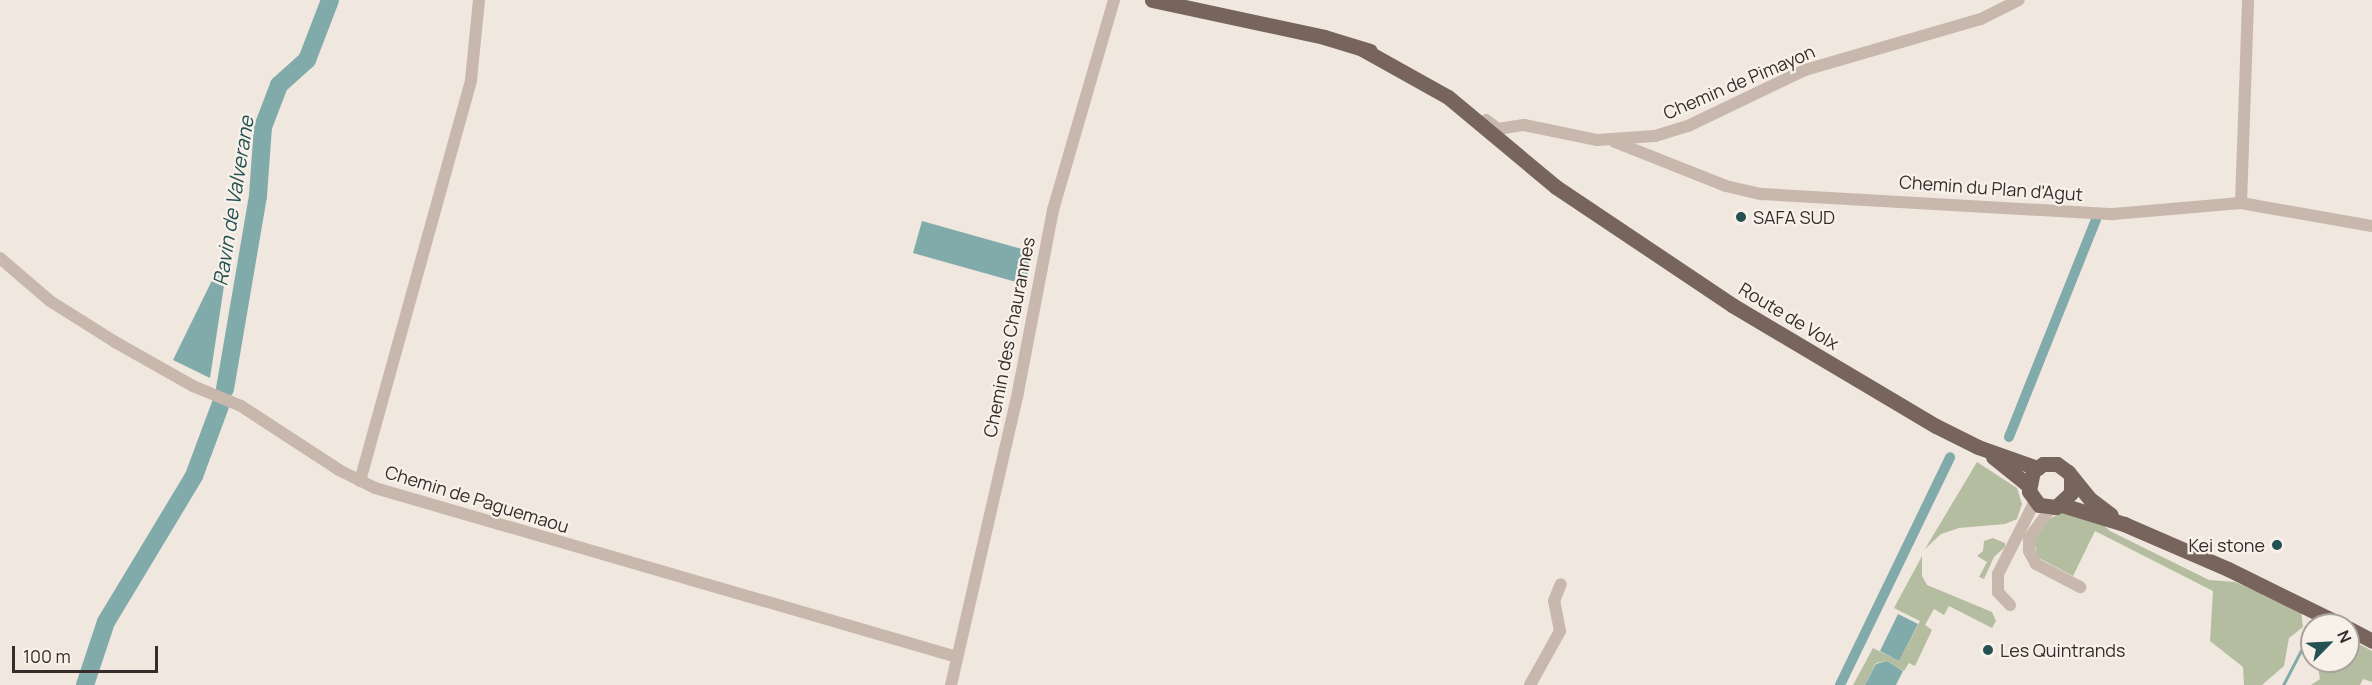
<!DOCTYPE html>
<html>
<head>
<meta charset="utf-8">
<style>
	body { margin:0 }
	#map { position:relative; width:2372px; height:685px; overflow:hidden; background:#f0e7df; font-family:Manrope,sans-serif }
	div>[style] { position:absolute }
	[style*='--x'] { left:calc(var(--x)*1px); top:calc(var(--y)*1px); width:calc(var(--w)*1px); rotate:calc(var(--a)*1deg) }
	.green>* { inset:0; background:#b5bda0 }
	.water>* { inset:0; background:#81aaaa }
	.stream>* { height:3px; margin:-1.5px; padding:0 1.5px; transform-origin:1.5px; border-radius:1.5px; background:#81aaaa }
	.canal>* { height:10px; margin:-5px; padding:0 5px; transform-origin:5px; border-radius:5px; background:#81aaaa }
	.river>* { height:18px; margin:-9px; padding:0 9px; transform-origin:9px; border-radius:9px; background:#81aaaa }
	.minor>* { height:12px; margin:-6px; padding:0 6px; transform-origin:6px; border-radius:6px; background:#c7b7ac }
	.major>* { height:15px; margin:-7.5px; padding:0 7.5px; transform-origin:7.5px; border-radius:7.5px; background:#76645d }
	.dots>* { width:16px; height:16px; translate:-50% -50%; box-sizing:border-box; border:3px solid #f8f1ea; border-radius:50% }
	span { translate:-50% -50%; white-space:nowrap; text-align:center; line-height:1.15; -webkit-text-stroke:4.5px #f8f1ea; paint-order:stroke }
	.street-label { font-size:18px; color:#362d2a }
	.poi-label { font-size:18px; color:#362d2a }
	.left { translate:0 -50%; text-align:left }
	.right { translate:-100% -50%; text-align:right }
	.water-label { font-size:20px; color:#245152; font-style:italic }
	.north { position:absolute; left:2300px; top:613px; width:60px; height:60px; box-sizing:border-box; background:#f8f1ea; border:2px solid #aaa39d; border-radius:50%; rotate:66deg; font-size:16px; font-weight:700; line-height:24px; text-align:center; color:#362d2a }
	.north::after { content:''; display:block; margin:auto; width:21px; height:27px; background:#245152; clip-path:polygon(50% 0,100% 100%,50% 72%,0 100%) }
	.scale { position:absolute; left:12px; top:646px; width:146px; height:27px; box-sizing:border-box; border:3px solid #362d2a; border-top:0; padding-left:8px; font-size:18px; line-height:21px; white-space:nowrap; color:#362d2a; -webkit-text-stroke:4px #f8f1ea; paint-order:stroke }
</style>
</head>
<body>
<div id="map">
	<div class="green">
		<i style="clip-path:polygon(1977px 462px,2017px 488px,2022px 504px,2017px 519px,2005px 524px,1959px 528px,1941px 534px,1925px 549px)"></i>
		<i style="clip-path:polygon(2062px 513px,2076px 513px,2101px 523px,2110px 531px,2209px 580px,2235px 582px,2301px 610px,2303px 627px,2289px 638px,2284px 666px,2262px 685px,2244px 685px,2243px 667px,2210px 641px,2213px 591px,2095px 531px,2073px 576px,2037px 557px,2034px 540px,2051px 518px)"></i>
		<i style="clip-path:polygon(1993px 538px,2005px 543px,2005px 547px,1994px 557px,1984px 579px,1979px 577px,1987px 562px,1977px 556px,1983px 551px,1984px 541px)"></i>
		<i style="clip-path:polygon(1922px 556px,1922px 576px,1927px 585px,1992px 612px,1996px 621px,1992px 628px,1949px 606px,1944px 615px,1934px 609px,1925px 625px,1932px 630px,1915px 666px,1909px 663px,1904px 671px,1887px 661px,1876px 663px,1865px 685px,1853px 685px,1873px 648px,1899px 661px,1920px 621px,1894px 608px)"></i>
		<i style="clip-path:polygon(2348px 638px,2372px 651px,2372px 682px,2363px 679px,2360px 685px,2311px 685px,2320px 679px,2317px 661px,2348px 661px)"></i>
	</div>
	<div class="water">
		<i style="clip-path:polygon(922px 221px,1029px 251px,1027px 285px,913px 253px)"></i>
		<i style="clip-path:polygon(220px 264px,227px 266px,210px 378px,173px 360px)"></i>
		<i style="clip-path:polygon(1898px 614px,1918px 624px,1899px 661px,1880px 651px)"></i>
		<i style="clip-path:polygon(1887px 661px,1903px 671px,1896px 685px,1865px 685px,1876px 664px)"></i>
	</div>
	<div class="stream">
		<i style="--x:2314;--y:625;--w:4;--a:-56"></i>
		<i style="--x:2283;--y:685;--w:63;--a:-62.6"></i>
	</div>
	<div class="canal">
		<i style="--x:2009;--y:437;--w:235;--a:-68.2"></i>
		<i style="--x:1840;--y:685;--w:253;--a:-64.2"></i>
	</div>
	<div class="river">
		<i style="--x:225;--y:389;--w:196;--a:-80.3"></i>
		<i style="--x:258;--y:196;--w:69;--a:-85.9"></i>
		<i style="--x:263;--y:127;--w:45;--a:-69.1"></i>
		<i style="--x:279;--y:85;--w:38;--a:-42"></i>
		<i style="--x:307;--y:60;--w:64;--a:-69"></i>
		<i style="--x:85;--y:685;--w:66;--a:-71.6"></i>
		<i style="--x:106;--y:622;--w:170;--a:-58.9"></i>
		<i style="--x:194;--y:476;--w:75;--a:-69.6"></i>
	</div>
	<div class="minor">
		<i style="--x:1486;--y:120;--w:15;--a:37"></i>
		<i style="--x:1498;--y:129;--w:26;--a:-9"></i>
		<i style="--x:1524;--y:125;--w:75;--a:11.6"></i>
		<i style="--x:1597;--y:140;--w:58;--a:-3.9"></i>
		<i style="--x:1655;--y:136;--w:34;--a:-17"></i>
		<i style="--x:1688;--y:126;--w:130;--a:-25.6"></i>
		<i style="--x:1805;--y:70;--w:183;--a:-16.2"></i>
		<i style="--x:1981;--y:19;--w:42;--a:-26.6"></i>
		<i style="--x:1615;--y:142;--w:119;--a:21.6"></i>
		<i style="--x:1726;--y:186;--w:37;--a:13"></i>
		<i style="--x:1762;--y:194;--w:352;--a:3.3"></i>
		<i style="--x:2113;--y:214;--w:128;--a:-4.9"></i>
		<i style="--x:2241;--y:203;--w:133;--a:10"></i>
		<i style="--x:2241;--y:203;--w:203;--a:-88"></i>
		<i style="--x:0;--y:258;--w:66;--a:40.7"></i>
		<i style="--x:50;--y:301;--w:77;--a:32.2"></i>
		<i style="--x:115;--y:342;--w:90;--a:29.4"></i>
		<i style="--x:193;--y:386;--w:52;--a:22.6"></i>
		<i style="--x:241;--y:406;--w:117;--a:33.1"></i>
		<i style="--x:339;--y:470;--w:40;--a:26.6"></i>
		<i style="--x:375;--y:488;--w:606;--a:16.19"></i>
		<i style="--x:360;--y:481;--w:416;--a:-74.5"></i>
		<i style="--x:471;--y:80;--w:80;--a:-84.3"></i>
		<i style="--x:2051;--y:508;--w:37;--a:126"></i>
		<i style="--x:2029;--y:538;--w:13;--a:90"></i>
		<i style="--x:2029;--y:551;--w:15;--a:62"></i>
		<i style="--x:2036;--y:564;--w:50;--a:27.6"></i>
		<i style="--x:2010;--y:605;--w:18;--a:-133"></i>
		<i style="--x:1998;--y:592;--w:18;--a:-90"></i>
		<i style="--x:1998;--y:574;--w:82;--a:-63.1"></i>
		<i style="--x:951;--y:685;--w:301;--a:-77.1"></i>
		<i style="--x:1018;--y:392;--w:185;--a:-79.1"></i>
		<i style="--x:1053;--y:210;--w:219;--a:-73.8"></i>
		<i style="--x:1530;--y:685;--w:62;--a:-60.9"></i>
		<i style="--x:1560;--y:631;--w:31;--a:-101"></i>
		<i style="--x:1554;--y:601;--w:18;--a:-68"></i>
	</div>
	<div class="major">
		<i style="--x:1152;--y:0;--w:176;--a:12.1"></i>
		<i style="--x:1324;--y:37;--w:48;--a:16.9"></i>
		<i style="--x:1362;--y:49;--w:98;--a:29.2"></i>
		<i style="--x:1448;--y:97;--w:141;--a:39.8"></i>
		<i style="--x:1556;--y:187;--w:212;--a:33.8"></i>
		<i style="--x:1732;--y:305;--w:237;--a:30.7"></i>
		<i style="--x:1936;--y:426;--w:47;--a:26.6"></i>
		<i style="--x:1978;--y:447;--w:63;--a:19.6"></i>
		<i style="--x:1993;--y:457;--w:45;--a:38.7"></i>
		<i style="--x:2071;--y:478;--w:15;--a:90"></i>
		<i style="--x:2071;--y:493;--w:21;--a:137"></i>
		<i style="--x:2056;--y:507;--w:17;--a:-173"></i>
		<i style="--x:2039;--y:505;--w:17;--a:-126"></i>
		<i style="--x:2029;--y:491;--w:20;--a:-79"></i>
		<i style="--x:2033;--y:471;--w:12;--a:-35"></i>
		<i style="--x:2043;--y:464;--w:14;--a:0"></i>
		<i style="--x:2057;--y:464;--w:14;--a:36"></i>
		<i style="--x:2068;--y:472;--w:35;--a:51"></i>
		<i style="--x:2090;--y:499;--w:26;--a:37"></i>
		<i style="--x:2062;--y:505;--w:65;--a:17"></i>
		<i style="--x:2124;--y:524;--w:113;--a:23.4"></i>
		<i style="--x:2228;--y:569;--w:127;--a:26.2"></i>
		<i style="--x:2348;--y:628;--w:27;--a:28"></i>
	</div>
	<div class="dots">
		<i style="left:1741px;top:217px;background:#245152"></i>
		<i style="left:2277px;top:545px;background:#245152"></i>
		<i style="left:1988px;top:650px;background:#245152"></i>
	</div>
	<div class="street-label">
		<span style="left:1739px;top:82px;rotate:-23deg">Chemin de Pimayon</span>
		<span style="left:1991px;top:188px;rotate:4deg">Chemin du Plan d'Agut</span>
		<span style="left:1789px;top:316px;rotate:31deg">Route de Volx</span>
		<span style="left:1009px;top:337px;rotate:-79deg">Chemin des Chaurannes</span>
		<span style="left:477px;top:499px;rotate:17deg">Chemin de Paguemaou</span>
	</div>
	<div class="poi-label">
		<span class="left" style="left:1753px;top:217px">SAFA SUD</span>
		<span class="right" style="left:2265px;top:545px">Kei stone</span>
		<span class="left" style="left:2000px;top:650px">Les Quintrands</span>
	</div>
	<div class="water-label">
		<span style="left:233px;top:201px;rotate:-81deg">Ravin de Valverane</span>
	</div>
	<div class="north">N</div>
	<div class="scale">100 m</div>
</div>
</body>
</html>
